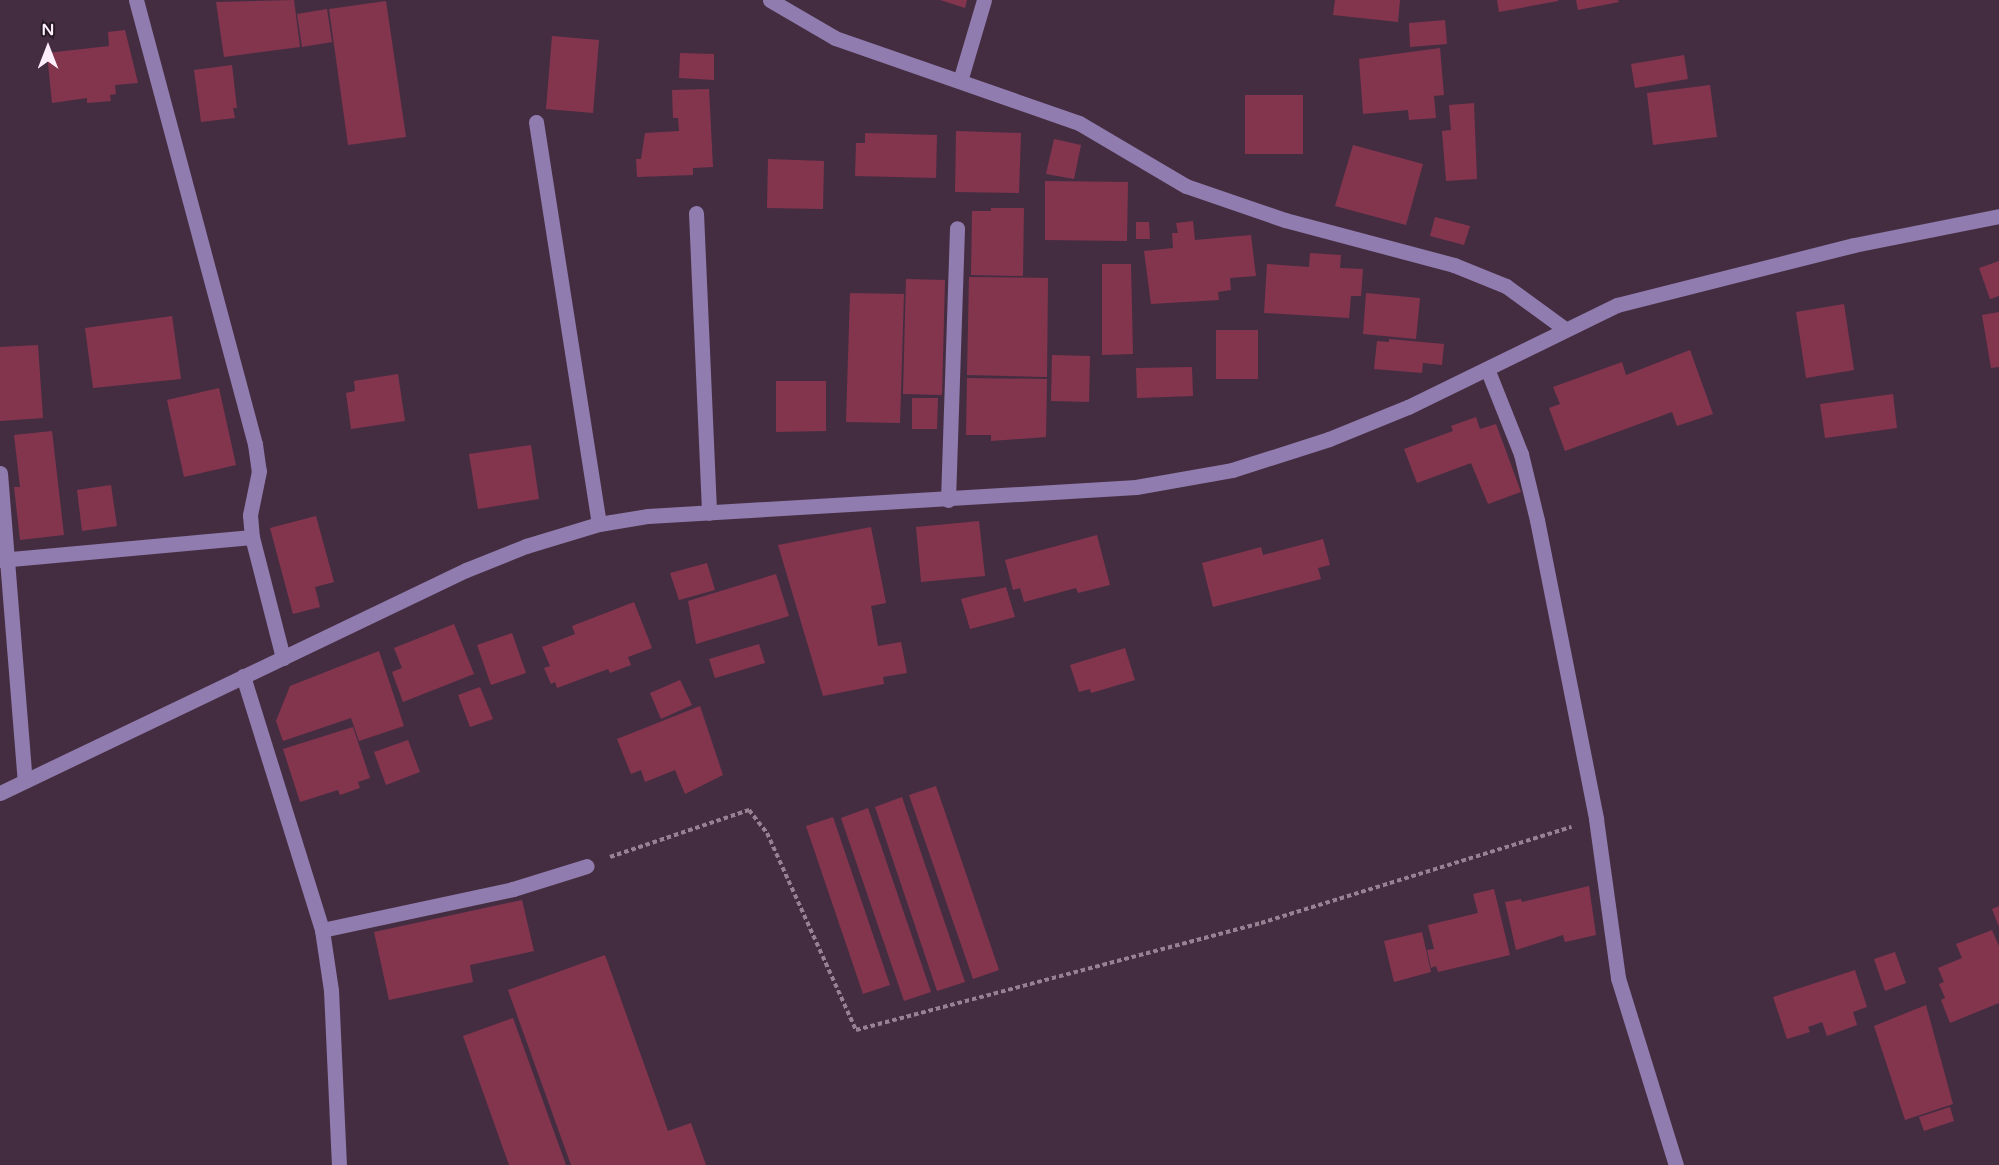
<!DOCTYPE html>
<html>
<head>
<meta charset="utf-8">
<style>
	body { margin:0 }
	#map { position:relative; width:1999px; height:1165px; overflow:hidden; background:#452d41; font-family:"Varela Round",sans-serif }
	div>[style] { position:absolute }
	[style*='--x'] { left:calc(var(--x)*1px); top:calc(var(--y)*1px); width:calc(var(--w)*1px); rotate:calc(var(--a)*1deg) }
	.building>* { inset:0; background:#83354e }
	.path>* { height:4px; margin-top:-2px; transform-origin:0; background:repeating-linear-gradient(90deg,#968293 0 4.5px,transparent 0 7.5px) }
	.minor>* { height:15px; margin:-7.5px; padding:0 7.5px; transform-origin:7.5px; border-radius:7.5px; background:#907cae }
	span { translate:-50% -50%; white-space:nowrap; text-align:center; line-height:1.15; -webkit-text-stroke:5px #251a23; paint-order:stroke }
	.north { position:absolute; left:18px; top:18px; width:60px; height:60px; -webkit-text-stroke:4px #251a23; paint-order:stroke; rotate:0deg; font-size:16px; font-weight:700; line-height:24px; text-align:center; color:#feeefb }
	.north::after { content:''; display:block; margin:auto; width:21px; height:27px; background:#feeefb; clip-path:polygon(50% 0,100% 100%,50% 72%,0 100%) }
</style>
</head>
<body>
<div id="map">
	<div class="building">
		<i style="clip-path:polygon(294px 0,300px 47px,224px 57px,216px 2px)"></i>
		<i style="clip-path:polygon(940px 0,967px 0,965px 8px)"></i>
		<i style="clip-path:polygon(1335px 0,1400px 0,1398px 22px,1333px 15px)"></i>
		<i style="clip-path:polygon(1497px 0,1558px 0,1558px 1px,1499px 12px)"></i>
		<i style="clip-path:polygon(1576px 0,1618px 0,1619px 2px,1578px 10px)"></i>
		<i style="clip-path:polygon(386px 1px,406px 137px,348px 145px,329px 9px)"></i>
		<i style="clip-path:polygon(327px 9px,332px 42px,302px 47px,297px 14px)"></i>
		<i style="clip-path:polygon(1445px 20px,1447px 44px,1410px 47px,1409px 23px)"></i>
		<i style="clip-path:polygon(125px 30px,138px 83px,115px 85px,116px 94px,110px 95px,111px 101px,87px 103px,87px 98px,52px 103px,47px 53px,109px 46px,108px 32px)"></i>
		<i style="clip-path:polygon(552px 36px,599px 40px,593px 113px,546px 109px)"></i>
		<i style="clip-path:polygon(1440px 48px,1444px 95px,1434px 96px,1436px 118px,1409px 120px,1408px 110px,1363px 114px,1359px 59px)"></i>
		<i style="clip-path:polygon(680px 53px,714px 54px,714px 80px,679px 78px)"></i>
		<i style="clip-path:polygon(1684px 55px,1688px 79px,1635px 88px,1631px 64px)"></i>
		<i style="clip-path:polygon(232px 65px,237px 108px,233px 108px,235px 118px,201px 122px,194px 70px)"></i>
		<i style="clip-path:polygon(1710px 85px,1717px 137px,1653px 145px,1647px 93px)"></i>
		<i style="clip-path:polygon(709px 89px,713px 167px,693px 168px,693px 175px,637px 177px,636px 159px,641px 159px,645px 133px,679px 131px,678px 118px,673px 118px,672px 90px)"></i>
		<i style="clip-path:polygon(1245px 95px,1303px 95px,1303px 154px,1245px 154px)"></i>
		<i style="clip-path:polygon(1474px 103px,1477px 179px,1446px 181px,1442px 131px,1451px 130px,1449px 105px)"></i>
		<i style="clip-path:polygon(956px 131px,1021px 133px,1019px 193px,955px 192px)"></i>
		<i style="clip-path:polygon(865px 133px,937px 135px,936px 178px,855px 176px,856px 143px,865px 143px)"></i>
		<i style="clip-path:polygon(1054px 139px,1081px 145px,1074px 179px,1046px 174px)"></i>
		<i style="clip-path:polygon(1353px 145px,1423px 164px,1406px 225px,1335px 206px)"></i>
		<i style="clip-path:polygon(768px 159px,824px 161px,823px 209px,767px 208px)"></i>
		<i style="clip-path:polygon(1045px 181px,1128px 182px,1127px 241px,1045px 240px)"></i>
		<i style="clip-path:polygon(991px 208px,1024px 208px,1023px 276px,971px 275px,972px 211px,991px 211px)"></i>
		<i style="clip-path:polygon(1435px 217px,1470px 226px,1464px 245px,1430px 236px)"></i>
		<i style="clip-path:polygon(1193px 221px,1195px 240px,1251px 235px,1256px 276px,1230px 278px,1231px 290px,1218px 292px,1219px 300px,1151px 304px,1144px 251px,1173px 248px,1172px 233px,1178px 233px,1176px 223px)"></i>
		<i style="clip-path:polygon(1136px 222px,1149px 222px,1150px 239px,1136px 239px)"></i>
		<i style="clip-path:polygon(1310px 253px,1341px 255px,1340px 268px,1363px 269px,1361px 296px,1351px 296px,1349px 318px,1264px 313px,1267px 264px,1309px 267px)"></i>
		<i style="clip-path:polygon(1999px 261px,1999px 296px,1990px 299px,1979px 268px)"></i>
		<i style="clip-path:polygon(1102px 264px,1131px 264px,1133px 354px,1102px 355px)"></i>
		<i style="clip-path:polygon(969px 277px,1048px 278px,1047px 377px,967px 375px)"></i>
		<i style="clip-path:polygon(906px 279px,945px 280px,942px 395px,903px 394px)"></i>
		<i style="clip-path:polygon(850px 293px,904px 294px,900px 423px,846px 422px)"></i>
		<i style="clip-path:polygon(1366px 293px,1420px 298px,1416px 339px,1363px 334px)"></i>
		<i style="clip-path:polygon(1844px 304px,1854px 370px,1806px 378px,1796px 312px)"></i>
		<i style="clip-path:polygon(1999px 312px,1999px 367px,1991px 368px,1982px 315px)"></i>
		<i style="clip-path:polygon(172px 316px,181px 379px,93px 388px,85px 328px)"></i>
		<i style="clip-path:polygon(1216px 330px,1258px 330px,1258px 379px,1216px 379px)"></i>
		<i style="clip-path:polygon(1389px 339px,1444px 344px,1442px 365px,1423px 363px,1422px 373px,1374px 369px,1377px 341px,1389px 342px)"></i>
		<i style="clip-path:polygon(38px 345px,43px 418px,0 421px,0 347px)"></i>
		<i style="clip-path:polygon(1690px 350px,1713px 414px,1677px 426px,1672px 412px,1565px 451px,1549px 408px,1560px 404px,1553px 387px,1622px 362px,1626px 375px)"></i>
		<i style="clip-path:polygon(1052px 355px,1090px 356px,1089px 402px,1051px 401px)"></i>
		<i style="clip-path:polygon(1192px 367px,1193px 396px,1137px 398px,1136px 368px)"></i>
		<i style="clip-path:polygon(398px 374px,405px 421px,351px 429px,346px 393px,355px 391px,354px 381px)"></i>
		<i style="clip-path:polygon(967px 378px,1047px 379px,1046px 437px,991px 441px,991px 435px,966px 435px)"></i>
		<i style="clip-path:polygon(776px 381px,826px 381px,826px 431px,776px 432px)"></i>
		<i style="clip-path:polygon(219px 388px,236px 465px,184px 477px,167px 400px)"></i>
		<i style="clip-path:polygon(1893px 394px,1897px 428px,1825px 438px,1820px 404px)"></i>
		<i style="clip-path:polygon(912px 398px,938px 398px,937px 429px,912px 429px)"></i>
		<i style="clip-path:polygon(1476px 417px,1480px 429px,1496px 424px,1521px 492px,1488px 504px,1471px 463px,1417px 483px,1404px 449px,1453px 431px,1451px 426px)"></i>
		<i style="clip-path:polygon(52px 431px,64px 535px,20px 540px,14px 487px,20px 487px,14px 435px)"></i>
		<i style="clip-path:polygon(531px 445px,539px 499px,478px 509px,469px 454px)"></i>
		<i style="clip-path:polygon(111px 485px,117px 526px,82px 531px,77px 490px)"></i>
		<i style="clip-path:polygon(316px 516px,334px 582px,315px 587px,320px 607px,293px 614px,270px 528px)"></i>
		<i style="clip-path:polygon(979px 521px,985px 576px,921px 582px,916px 527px)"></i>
		<i style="clip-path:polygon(871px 527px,886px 603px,871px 606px,878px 646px,901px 642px,907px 673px,883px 677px,884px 684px,823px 696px,778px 545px)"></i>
		<i style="clip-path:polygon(1097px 535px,1110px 585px,1078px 593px,1076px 588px,1024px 602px,1020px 588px,1013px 590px,1005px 560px)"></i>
		<i style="clip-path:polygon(1323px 539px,1330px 565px,1318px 568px,1321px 579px,1213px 607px,1202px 563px,1261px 547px,1263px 555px)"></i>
		<i style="clip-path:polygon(707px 563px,715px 590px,679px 600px,670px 573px)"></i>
		<i style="clip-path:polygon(776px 574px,789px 616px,696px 644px,688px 601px)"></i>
		<i style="clip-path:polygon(1006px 587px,1015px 617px,970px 629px,961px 599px)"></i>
		<i style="clip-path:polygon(634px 602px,652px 648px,628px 657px,631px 665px,610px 673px,608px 669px,557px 688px,555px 682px,551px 684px,544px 668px,550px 666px,542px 647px,575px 634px,572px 626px)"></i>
		<i style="clip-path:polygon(454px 624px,474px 674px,403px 702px,392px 672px,402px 668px,394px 648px)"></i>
		<i style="clip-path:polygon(512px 633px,526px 673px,491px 685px,477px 645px)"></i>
		<i style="clip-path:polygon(759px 644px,765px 663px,715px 678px,709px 659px)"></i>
		<i style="clip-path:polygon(1125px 648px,1135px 680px,1091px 693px,1090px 689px,1079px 692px,1070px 665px)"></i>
		<i style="clip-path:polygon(379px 651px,404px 726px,359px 741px,351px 718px,283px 741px,276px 721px,290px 686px)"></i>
		<i style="clip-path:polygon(680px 680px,692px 705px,661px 719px,650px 693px)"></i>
		<i style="clip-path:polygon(480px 687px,493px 719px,470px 727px,458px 695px)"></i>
		<i style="clip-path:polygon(700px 706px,723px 775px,685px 794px,675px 770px,645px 782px,641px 770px,631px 774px,617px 739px)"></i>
		<i style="clip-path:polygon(353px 727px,370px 778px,358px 782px,360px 788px,340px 795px,338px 790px,300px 802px,283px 749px)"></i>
		<i style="clip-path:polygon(408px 740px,420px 772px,386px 785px,374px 752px)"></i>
		<i style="clip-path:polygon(936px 786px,999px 970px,973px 979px,909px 795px)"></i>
		<i style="clip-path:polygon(902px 797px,965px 982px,937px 991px,875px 807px)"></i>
		<i style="clip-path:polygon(868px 808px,931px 992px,904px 1001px,841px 818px)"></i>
		<i style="clip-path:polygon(833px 817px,890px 985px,863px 994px,806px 826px)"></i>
		<i style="clip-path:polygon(1589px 886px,1596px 935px,1565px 942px,1563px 935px,1516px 950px,1505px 902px,1521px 899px,1522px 902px)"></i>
		<i style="clip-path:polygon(1494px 889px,1510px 955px,1438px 972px,1436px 966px,1431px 968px,1427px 950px,1434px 949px,1428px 925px,1478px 913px,1473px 894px)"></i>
		<i style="clip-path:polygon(522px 900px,534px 951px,470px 965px,473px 982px,389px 1000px,374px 932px)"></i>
		<i style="clip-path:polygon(1999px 906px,1999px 927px,1992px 909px)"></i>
		<i style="clip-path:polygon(1992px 930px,1999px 946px,1999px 1003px,1950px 1023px,1941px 1000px,1945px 998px,1939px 984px,1944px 982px,1938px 968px,1962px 958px,1956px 944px)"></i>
		<i style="clip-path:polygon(1422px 932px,1431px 972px,1394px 982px,1384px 941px)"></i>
		<i style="clip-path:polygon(1895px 952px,1906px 983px,1885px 991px,1874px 959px)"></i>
		<i style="clip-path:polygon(605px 955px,668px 1131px,691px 1123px,706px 1165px,571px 1165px,508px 990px)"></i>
		<i style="clip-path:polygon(1855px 970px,1867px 1007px,1853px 1012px,1857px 1025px,1827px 1036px,1822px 1022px,1808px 1027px,1810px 1032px,1787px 1039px,1773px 997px)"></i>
		<i style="clip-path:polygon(1926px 1005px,1953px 1104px,1905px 1120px,1874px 1026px)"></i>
		<i style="clip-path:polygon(513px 1018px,566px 1165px,509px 1165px,463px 1036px)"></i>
		<i style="clip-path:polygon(1950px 1107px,1954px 1121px,1924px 1131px,1919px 1117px)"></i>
	</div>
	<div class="path">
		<i style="--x:610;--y:857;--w:147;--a:-18.7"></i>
		<i style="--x:749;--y:810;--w:29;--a:52"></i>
		<i style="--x:767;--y:833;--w:216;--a:65.7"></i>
		<i style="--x:856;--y:1030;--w:419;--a:-14.8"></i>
		<i style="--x:1261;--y:923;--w:325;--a:-17.2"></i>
	</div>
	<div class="minor">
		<i style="--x:136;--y:0;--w:460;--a:75"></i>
		<i style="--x:255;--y:444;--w:27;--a:82"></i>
		<i style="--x:259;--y:471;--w:45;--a:101.6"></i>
		<i style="--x:250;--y:515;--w:22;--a:85"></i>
		<i style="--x:252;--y:537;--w:125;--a:75.6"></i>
		<i style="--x:770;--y:0;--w:75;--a:30.3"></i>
		<i style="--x:835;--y:38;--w:258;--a:19.2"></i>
		<i style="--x:1079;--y:123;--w:124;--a:30.5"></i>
		<i style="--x:1186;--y:186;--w:105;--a:19"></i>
		<i style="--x:1285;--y:220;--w:175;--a:14.9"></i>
		<i style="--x:1454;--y:265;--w:56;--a:22"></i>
		<i style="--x:1506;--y:286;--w:73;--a:36.1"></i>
		<i style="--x:960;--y:81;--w:84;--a:-73.5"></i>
		<i style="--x:536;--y:122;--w:407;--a:81.1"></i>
		<i style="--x:696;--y:213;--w:300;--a:87.5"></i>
		<i style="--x:1488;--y:371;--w:89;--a:68.3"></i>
		<i style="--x:1521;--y:454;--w:68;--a:76.4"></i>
		<i style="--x:1537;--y:520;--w:305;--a:78.8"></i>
		<i style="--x:1596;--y:819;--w:161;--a:82.1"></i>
		<i style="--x:1618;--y:978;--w:196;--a:72.8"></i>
		<i style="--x:0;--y:473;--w:309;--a:85.4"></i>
		<i style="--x:948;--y:500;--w:272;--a:-88.1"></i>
		<i style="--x:0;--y:560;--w:253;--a:-5.2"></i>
		<i style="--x:243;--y:676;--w:266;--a:72.7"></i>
		<i style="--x:322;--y:930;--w:61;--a:81.5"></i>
		<i style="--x:331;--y:990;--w:175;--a:87.4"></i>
		<i style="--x:0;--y:793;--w:517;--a:-25.57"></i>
		<i style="--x:466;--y:570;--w:65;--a:-21.8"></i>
		<i style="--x:526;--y:546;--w:76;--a:-16.8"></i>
		<i style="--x:599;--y:524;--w:50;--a:-9.3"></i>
		<i style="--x:648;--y:516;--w:489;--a:-3.4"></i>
		<i style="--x:1136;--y:487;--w:97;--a:-10"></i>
		<i style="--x:1232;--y:470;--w:102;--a:-17.7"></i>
		<i style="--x:1329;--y:439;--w:85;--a:-22.1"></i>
		<i style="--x:1408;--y:407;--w:233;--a:-26"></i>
		<i style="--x:1617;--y:305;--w:244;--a:-14.2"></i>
		<i style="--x:1854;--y:245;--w:148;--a:-11.3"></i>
		<i style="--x:322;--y:930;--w:195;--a:-12.1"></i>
		<i style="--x:513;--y:889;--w:77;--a:-17.3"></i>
	</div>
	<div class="north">N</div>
</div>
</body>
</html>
